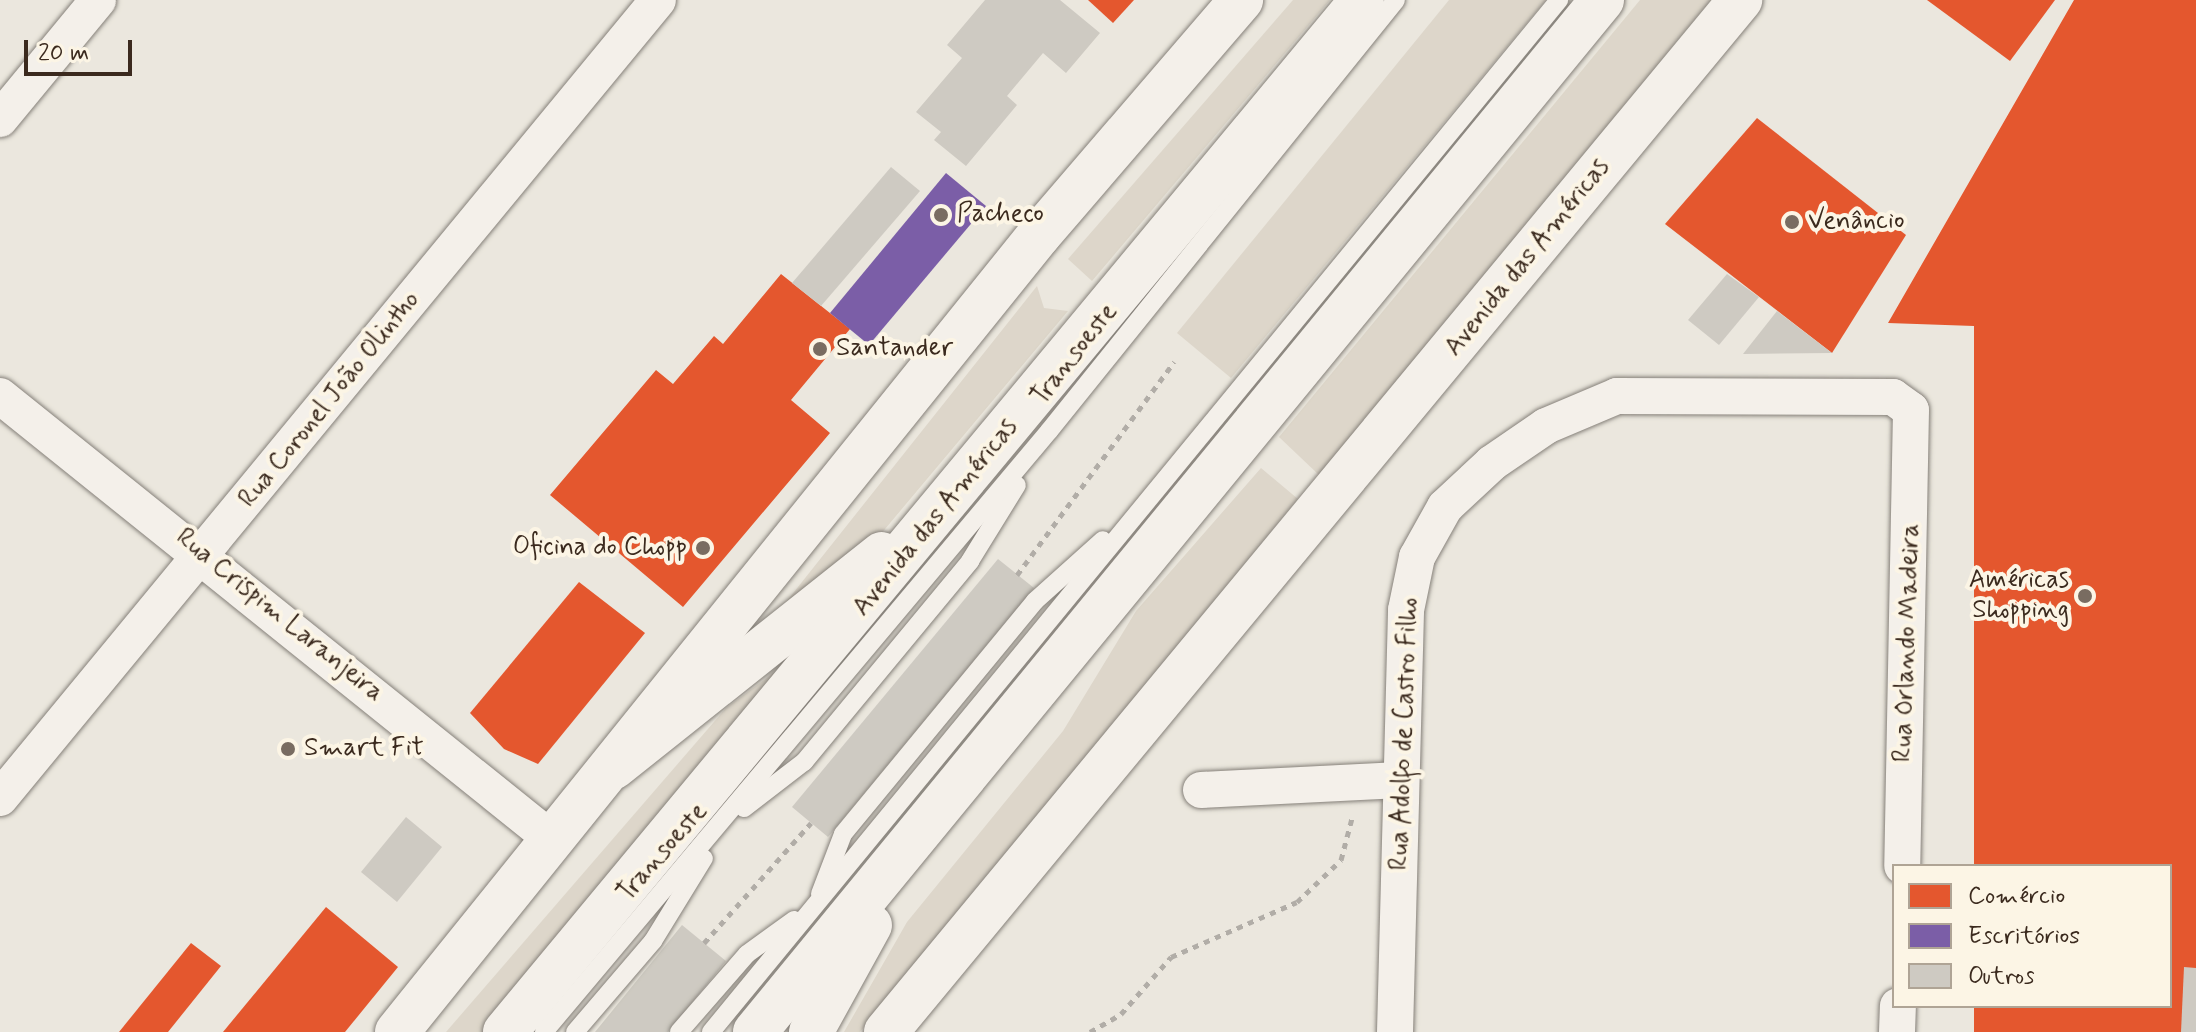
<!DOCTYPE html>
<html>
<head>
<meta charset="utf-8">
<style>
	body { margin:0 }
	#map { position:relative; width:2196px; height:1032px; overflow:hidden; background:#ebe7de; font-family:Mynerve,sans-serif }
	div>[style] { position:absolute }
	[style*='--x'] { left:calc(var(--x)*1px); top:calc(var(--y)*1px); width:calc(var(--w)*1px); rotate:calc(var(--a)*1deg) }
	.green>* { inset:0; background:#ddd6ca }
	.shops>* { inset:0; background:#e4572e }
	.offices>* { inset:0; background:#7b5ea7 }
	.building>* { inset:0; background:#cecac2 }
	.path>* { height:5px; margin-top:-2.5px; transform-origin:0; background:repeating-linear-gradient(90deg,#b1ada7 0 6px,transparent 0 12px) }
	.roads { filter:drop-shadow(0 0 2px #858079) drop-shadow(0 0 2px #858079) }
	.service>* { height:18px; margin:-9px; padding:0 9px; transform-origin:9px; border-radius:9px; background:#f4f0ea }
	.minor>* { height:36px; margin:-18px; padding:0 18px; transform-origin:18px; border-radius:18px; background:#f4f0ea }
	.secondary>* { height:44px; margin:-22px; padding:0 22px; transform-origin:22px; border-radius:22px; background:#f4f0ea }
	.trunk>* { height:44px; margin:-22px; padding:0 22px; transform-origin:22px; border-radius:22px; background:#f4f0ea }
	.dots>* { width:22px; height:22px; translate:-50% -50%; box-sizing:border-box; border:4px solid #fcf5e5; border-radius:50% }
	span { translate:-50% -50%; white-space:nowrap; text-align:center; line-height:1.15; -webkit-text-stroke:8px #fcf5e5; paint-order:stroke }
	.poi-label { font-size:26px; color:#3b2a1e }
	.left { translate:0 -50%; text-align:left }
	.right { translate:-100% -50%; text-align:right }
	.street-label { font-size:26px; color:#3b2a1e }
	.legend { position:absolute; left:1892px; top:864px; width:280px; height:144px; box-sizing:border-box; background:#fcf5e5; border:2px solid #afa495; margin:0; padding:10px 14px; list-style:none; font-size:24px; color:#3b2a1e }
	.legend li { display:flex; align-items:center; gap:16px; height:40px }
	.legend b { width:40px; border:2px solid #afa495 }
	.scale { position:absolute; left:24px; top:40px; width:108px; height:36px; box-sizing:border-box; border:4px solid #3b2a1e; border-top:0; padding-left:10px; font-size:24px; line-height:28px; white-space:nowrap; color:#3b2a1e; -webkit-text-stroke:6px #fcf5e5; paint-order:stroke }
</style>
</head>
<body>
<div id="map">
	<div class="green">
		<i style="clip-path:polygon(1293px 0,1330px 0,1092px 281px,1068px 259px)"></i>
		<i style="clip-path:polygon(1449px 0,1546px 0,1231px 378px,1177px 333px)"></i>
		<i style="clip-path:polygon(1640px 0,1711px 0,1319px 475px,1279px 437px)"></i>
		<i style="clip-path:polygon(1037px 286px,1044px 308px,1068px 311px,880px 535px,767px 626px)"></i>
		<i style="clip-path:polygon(1261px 468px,1298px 499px,860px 1032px,844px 1032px,907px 922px,1063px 731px,1136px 611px)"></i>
		<i style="clip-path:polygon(821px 638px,490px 1032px,446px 1032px,726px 708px)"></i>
	</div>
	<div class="shops">
		<i style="clip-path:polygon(1088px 0,1134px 0,1113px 23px)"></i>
		<i style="clip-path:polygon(1927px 0,2055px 0,2010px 61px)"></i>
		<i style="clip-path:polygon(2074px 0,2196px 0,2196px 1032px,1974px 1032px,1974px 1006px,2170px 1006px,2170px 866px,1974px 866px,1974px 326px,1888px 323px)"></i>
		<i style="clip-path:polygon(1757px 118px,1906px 235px,1832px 353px,1665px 224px)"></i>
		<i style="clip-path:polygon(781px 274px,850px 329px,791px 400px,830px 433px,683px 607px,550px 495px,656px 370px,673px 384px,714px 336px,723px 344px)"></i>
		<i style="clip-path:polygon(579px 582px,645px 633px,538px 764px,504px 749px,470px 713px)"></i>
		<i style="clip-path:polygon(326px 907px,398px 967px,345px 1032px,223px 1032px)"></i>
		<i style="clip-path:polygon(191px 943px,221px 966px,168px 1032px,119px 1032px)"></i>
	</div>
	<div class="offices">
		<i style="clip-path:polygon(946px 173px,986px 206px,869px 345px,830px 313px)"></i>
	</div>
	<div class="building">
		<i style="clip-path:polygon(985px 0,1060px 0,1100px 33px,1066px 73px,1043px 53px,1007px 96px,1017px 105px,966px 166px,934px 140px,941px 132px,916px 112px,962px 58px,947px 45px)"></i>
		<i style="clip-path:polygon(891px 167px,920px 191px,821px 306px,792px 283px)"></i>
		<i style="clip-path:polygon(1727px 274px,1759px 297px,1719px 345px,1688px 320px)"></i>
		<i style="clip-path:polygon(1777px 311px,1832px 353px,1743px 354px)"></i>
		<i style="clip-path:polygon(998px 559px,1034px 588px,828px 837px,792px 807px)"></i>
		<i style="clip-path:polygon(406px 817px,442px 847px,397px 902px,361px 872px)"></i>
		<i style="clip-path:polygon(682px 925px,726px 961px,668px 1032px,595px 1032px)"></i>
		<i style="clip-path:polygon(2184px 967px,2196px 968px,2196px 1032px,2181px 1032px)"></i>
	</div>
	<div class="path">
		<i style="--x:1017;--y:575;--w:265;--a:-53.6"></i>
		<i style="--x:704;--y:943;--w:161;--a:-48.3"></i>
		<i style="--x:1090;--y:1032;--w:36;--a:-30"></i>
		<i style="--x:1121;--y:1014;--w:76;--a:-48.7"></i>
		<i style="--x:1171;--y:957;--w:137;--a:-23.6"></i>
		<i style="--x:1297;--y:902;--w:61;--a:-43.7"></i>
		<i style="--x:1341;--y:860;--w:43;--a:-75.3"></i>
	</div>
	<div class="roads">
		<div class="service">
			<i style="--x:744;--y:808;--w:76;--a:-37.5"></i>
			<i style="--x:804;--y:762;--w:261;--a:-50.4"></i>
			<i style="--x:970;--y:561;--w:89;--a:-58.3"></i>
			<i style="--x:820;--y:894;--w:64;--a:-69"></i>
			<i style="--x:843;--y:834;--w:302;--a:-50.5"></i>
			<i style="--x:1035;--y:601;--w:91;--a:-41.9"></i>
			<i style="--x:544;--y:1032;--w:785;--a:-49.96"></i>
			<i style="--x:1049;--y:431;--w:553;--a:-51.16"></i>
			<i style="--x:575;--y:1032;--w:120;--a:-49.4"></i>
			<i style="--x:653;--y:941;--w:97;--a:-58.4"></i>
			<i style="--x:679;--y:1032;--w:103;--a:-48.9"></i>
			<i style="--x:747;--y:954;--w:58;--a:-35.9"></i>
			<i style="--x:711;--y:1032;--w:1336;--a:-50.59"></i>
		</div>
		<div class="minor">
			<i style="--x:0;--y:119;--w:154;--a:-50.5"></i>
			<i style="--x:0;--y:396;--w:711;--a:38.77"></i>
			<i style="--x:1201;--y:790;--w:199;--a:-2.9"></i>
			<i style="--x:0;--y:798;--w:1034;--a:-50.49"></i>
			<i style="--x:1395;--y:1032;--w:422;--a:-88.5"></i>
			<i style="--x:1406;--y:610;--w:54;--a:-78.3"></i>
			<i style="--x:1417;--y:557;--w:57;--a:-60.8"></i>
			<i style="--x:1445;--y:507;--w:64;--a:-43.1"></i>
			<i style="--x:1492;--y:463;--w:65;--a:-34.4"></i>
			<i style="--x:1546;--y:426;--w:77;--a:-22.9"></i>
			<i style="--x:1617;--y:396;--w:276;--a:0.2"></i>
			<i style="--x:1893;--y:397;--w:22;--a:36"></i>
			<i style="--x:1911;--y:410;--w:456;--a:91.1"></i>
			<i style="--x:1897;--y:1032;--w:26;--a:-88"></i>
		</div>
		<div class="secondary">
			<i style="--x:397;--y:1032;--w:1023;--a:-51.15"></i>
			<i style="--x:1039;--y:235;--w:310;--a:-49.3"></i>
			<i style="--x:886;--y:1032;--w:1340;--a:-50.39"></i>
		</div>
		<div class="trunk">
			<i style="--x:614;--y:767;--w:342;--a:-38.5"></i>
			<i style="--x:505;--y:1032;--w:1341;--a:-50.29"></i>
			<i style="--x:755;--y:1032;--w:1335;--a:-50.62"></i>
			<i style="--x:811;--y:1032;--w:122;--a:-61.1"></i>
		</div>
	</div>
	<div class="dots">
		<i style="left:941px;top:215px;background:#796c61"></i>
		<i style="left:1792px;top:222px;background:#796c61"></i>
		<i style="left:820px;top:349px;background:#796c61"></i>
		<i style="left:703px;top:548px;background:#796c61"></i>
		<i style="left:2085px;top:596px;background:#796c61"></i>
		<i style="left:288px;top:749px;background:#796c61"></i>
	</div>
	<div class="poi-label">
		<span class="left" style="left:957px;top:215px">Pacheco</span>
		<span class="left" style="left:1808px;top:222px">Venâncio</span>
		<span class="left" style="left:836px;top:349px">Santander</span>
		<span class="right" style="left:687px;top:548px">Oficina do Chopp</span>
		<span class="right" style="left:2069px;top:596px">Américas<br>Shopping</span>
		<span class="left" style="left:304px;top:749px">Smart Fit</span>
	</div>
	<div class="street-label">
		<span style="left:1528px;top:258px;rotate:-51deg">Avenida das Américas</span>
		<span style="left:1075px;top:355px;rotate:-52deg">Transoeste</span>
		<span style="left:330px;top:400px;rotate:-51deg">Rua Coronel João Olintho</span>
		<span style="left:936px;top:518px;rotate:-51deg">Avenida das Américas</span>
		<span style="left:279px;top:616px;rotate:39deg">Rua Crispim Laranjeira</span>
		<span style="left:1908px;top:643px;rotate:-88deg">Rua Orlando Madeira</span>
		<span style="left:1405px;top:734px;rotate:-88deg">Rua Adolfo de Castro Filho</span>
		<span style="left:663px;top:853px;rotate:-49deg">Transoeste</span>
	</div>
	<ul class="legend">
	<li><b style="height:22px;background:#e4572e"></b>Comércio</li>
	<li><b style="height:22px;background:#7b5ea7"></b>Escritórios</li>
	<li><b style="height:22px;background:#cecac2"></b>Outros</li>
	</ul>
	<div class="scale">20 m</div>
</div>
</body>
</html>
